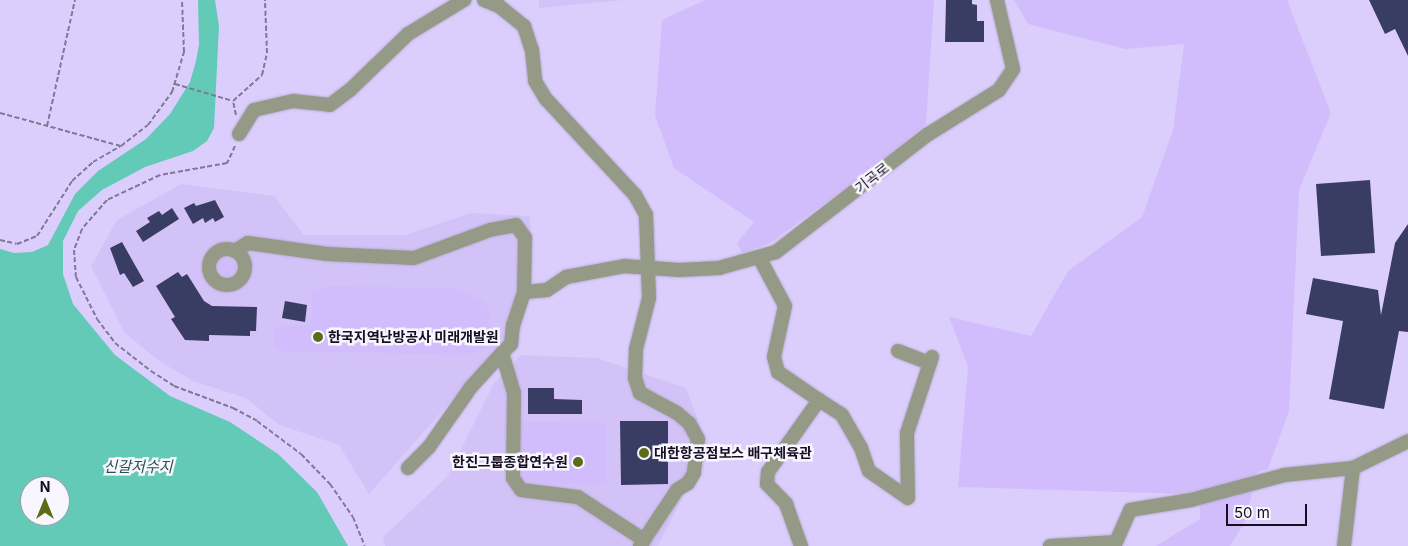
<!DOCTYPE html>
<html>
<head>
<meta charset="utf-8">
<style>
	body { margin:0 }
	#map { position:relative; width:1408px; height:546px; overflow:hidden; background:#dccefc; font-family:Inter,"Noto Sans KR",sans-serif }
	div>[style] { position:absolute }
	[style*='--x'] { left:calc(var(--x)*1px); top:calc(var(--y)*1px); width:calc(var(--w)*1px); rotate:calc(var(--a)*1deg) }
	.built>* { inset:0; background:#d3c2f7 }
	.green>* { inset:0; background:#d1bdfb }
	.round { border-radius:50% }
	.water>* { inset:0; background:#62cab7 }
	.building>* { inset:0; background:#3a3d63 }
	.path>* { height:2px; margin-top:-1px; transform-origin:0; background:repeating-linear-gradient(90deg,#817797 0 5px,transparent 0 7.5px) }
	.roads { filter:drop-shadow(0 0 1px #b8acd4) drop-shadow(0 0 1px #b8acd4) }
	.minor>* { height:14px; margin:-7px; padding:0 7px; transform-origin:7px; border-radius:7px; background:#959a87 }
	.minor>.ring { margin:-7px; padding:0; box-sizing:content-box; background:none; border:14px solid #959a87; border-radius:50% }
	.dots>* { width:14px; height:14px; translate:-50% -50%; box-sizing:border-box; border:2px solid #f8f6ff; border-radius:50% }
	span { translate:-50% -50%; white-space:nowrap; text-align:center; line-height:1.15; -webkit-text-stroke:5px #f8f6ff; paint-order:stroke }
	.street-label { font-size:14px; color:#150f1f }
	.poi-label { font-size:14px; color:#150f1f; font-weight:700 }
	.left { translate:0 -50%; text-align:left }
	.right { translate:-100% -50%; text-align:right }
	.water-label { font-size:15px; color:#245249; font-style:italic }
	.north { position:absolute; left:20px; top:476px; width:50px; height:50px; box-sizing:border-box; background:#f8f6ff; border:1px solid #9d9aa5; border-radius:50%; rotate:0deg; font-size:14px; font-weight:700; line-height:20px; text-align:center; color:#150f1f }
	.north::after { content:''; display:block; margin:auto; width:18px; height:22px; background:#5c6c16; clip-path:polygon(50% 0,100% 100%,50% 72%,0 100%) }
	.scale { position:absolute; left:1226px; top:504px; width:81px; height:22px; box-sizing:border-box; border:2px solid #150f1f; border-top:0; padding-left:6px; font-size:15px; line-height:18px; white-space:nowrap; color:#150f1f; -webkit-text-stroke:4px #f8f6ff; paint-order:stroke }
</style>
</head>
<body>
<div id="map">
	<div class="built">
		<i style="clip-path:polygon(539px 0,624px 0,539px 8px)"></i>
		<i style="clip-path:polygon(181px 184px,274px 196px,304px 235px,405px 235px,471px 213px,530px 216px,532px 253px,504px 341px,369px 494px,339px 445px,279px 425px,246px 398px,193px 381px,159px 361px,124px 332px,91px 266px,117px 220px)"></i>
		<i style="clip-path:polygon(521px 355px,597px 358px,686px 388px,708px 447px,658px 546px,385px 546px,383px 537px,447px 477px,494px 383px)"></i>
	</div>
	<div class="green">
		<i style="clip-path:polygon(705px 0,934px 0,926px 124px,880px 163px,770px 243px,742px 253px,737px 243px,754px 222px,674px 168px,655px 116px,662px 20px)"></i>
		<i style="clip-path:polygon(1014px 0,1287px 0,1331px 113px,1299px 190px,1289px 411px,1268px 469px,1257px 472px,1245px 522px,1230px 546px,1156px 546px,1200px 519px,1200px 490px,1184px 494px,958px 487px,968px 367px,949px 317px,1031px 336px,1068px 271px,1142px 217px,1173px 130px,1184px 44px,1125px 49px,1028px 24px)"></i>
		<i class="round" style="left:218px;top:258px;width:18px;height:18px"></i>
		<i style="clip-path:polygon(326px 286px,457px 288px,482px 301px,490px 311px,490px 339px,485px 349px,468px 355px,280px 351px,273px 341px,273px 330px,284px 325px,308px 325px,312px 317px,312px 293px)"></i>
		<i style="clip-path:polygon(521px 422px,606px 423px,606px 484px,521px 483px)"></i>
	</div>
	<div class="water">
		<i style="clip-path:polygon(evenodd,198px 0,215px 0,219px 26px,214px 128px,207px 141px,193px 151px,145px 167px,102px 190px,78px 211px,63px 241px,63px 274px,73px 304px,115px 355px,170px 396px,230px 422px,278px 454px,317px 492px,348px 546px,0 546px,0 249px,14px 253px,32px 252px,48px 245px,75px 194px,98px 171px,146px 139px,170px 114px,190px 82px,196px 61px,199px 45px,198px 0,30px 486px,60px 486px,60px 516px,30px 516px,30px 486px)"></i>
	</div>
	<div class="building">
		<i style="clip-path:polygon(946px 0,972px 0,972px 4px,977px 5px,977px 21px,984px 21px,984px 42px,945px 42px)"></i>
		<i style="clip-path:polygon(1369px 0,1408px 0,1408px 56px,1395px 29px,1385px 34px)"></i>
		<i style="clip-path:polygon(1370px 180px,1375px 253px,1321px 256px,1316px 184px)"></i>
		<i style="clip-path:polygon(215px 200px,224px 217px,215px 222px,213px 218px,205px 223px,203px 218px,193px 224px,184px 208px,194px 203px,196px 206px)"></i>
		<i style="clip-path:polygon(172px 208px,179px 219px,143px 242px,136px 231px,150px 222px,147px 218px,159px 211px,162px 215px)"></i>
		<i style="clip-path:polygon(1408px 224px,1408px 332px,1399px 331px,1384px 409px,1329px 399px,1343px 321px,1306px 314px,1313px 278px,1378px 290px,1381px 315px,1395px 243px)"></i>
		<i style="clip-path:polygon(122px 242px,144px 281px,133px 287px,124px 273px,120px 275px,110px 248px)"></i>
		<i style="clip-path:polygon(178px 272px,182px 277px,187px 274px,204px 301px,212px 306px,257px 307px,256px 331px,250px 331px,250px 336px,209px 335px,209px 341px,185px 340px,171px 319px,175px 317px,156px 286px)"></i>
		<i style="clip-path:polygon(285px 301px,307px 305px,305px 322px,282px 318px)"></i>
		<i style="clip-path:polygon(528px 388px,554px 388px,554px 399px,582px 400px,582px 414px,528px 414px)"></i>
		<i style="clip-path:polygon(620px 421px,668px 421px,668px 484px,621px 485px)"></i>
	</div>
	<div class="path">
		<i style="--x:175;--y:84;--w:60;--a:16.3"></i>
		<i style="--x:0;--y:113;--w:125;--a:15.3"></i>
		<i style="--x:121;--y:146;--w:34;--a:-38"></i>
		<i style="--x:148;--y:125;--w:41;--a:-54"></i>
		<i style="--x:172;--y:92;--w:42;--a:-73.3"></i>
		<i style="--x:184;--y:52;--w:52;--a:-92.2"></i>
		<i style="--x:236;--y:115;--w:14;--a:-102"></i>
		<i style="--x:233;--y:101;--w:39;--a:-42"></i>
		<i style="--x:262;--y:75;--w:23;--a:-77"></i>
		<i style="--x:267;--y:53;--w:53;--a:-92.2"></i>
		<i style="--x:47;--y:126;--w:129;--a:-77.5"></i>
		<i style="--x:235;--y:146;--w:19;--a:115"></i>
		<i style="--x:227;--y:163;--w:68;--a:169.8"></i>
		<i style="--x:160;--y:175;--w:59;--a:154.7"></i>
		<i style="--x:107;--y:200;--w:38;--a:131"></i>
		<i style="--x:82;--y:229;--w:22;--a:111"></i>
		<i style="--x:74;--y:250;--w:27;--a:86"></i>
		<i style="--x:76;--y:277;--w:47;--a:63.4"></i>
		<i style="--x:97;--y:319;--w:30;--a:53"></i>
		<i style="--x:115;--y:343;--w:46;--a:37.9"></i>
		<i style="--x:151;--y:371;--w:27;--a:33"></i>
		<i style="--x:174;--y:386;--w:63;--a:20.4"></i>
		<i style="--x:233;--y:408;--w:27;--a:28"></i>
		<i style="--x:257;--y:421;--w:55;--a:36.9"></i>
		<i style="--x:301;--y:454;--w:42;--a:46"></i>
		<i style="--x:330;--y:484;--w:40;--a:55.1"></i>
		<i style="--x:353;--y:517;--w:31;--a:68"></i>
		<i style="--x:0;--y:240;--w:17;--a:13"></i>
		<i style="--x:17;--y:244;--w:22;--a:-22"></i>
		<i style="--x:37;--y:236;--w:65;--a:-57.5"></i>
		<i style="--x:72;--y:181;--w:28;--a:-42"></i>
		<i style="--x:93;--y:162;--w:32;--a:-30"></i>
	</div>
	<div class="roads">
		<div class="minor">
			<i style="--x:484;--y:0;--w:16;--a:22"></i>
			<i style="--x:499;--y:6;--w:32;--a:39"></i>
			<i style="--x:524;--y:26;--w:25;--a:72"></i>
			<i style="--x:532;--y:50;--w:31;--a:84"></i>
			<i style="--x:535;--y:81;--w:21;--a:59"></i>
			<i style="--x:546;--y:99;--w:131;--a:47.2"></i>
			<i style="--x:635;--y:195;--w:23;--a:61"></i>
			<i style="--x:646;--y:215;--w:83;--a:87.9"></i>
			<i style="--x:649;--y:298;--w:53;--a:104.3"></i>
			<i style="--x:636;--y:349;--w:29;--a:92"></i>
			<i style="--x:635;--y:378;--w:16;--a:72"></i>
			<i style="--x:640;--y:393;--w:42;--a:28.4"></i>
			<i style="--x:677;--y:413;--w:16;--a:40"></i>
			<i style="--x:689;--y:423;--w:18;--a:61"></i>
			<i style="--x:698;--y:439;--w:34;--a:97"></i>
			<i style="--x:694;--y:473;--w:12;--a:121"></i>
			<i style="--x:688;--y:483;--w:13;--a:148"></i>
			<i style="--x:677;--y:490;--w:67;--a:123.5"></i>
			<i style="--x:239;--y:134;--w:28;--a:-58"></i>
			<i style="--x:254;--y:110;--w:40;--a:-13"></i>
			<i style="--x:293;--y:101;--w:37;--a:6"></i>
			<i style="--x:330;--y:105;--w:25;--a:-37"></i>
			<i style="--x:350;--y:90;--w:81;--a:-44"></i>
			<i style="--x:408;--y:34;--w:66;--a:-31.3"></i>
			<i class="ring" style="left:209px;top:249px;width:22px;height:22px"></i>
			<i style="--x:235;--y:251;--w:15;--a:-32"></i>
			<i style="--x:248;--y:243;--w:80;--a:7.9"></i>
			<i style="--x:327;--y:254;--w:87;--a:2.6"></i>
			<i style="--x:414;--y:258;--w:81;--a:-20.2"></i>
			<i style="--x:490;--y:230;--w:26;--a:-11"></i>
			<i style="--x:516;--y:225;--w:16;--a:55"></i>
			<i style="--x:525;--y:238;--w:54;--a:91.1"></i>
			<i style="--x:524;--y:292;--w:35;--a:108"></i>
			<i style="--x:513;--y:325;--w:19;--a:96"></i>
			<i style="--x:511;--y:344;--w:13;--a:135"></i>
			<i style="--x:502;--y:353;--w:42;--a:73.3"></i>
			<i style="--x:514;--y:393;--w:85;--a:90.7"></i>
			<i style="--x:513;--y:478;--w:14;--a:56"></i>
			<i style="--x:521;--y:490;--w:57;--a:7"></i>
			<i style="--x:578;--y:497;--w:79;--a:33.1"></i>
			<i style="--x:759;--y:257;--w:55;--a:62"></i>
			<i style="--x:785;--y:306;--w:52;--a:102.2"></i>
			<i style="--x:774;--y:357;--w:16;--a:75"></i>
			<i style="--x:778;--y:372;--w:50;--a:34.3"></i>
			<i style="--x:819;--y:400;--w:88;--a:125.3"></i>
			<i style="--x:768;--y:472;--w:12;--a:95"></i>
			<i style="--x:767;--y:484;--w:28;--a:46"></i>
			<i style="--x:786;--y:504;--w:45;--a:70.3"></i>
			<i style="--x:524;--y:292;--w:23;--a:-5"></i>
			<i style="--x:547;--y:290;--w:23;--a:-34"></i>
			<i style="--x:566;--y:277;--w:59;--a:-10.7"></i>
			<i style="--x:624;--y:266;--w:55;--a:4.2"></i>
			<i style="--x:679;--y:270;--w:40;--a:-2.9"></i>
			<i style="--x:719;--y:268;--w:59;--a:-15.7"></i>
			<i style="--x:776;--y:252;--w:191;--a:-37.8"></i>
			<i style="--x:927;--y:135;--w:85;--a:-32"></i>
			<i style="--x:999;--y:90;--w:25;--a:-56"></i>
			<i style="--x:1013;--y:69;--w:71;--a:-103.1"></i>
			<i style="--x:898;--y:351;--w:34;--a:21"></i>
			<i style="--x:819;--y:400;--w:27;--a:33"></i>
			<i style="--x:842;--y:415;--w:38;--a:60"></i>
			<i style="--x:861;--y:448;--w:24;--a:71"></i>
			<i style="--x:869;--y:471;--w:47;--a:34.7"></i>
			<i style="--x:908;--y:498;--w:65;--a:-90.9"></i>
			<i style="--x:907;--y:433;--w:80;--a:-71.8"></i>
			<i style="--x:408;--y:468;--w:30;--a:-45"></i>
			<i style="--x:429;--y:447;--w:73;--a:-55"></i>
			<i style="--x:471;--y:387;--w:46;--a:-47.6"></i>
			<i style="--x:1050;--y:546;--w:66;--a:-3.5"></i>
			<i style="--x:1116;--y:542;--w:35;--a:-66"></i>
			<i style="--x:1130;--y:510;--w:62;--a:-9.3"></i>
			<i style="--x:1191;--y:500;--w:96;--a:-15"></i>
			<i style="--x:1284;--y:475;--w:69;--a:-5.8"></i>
			<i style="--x:1353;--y:468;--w:61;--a:-26.1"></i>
			<i style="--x:1344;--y:546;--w:79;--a:-83.4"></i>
		</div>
	</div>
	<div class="dots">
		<i style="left:318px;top:337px;background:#5c6c16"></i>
		<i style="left:644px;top:453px;background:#5c6c16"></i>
		<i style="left:578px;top:462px;background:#5c6c16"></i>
	</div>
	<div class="street-label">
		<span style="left:872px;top:178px;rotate:-38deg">기곡로</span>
	</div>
	<div class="poi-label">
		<span class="left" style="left:328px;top:337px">한국지역난방공사 미래개발원</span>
		<span class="left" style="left:654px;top:453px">대한항공점보스 배구체육관</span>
		<span class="right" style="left:568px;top:462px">한진그룹종합연수원</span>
	</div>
	<div class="water-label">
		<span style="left:138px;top:467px">신갈저수지</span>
	</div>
	<div class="north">N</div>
	<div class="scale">50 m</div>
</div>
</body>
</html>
